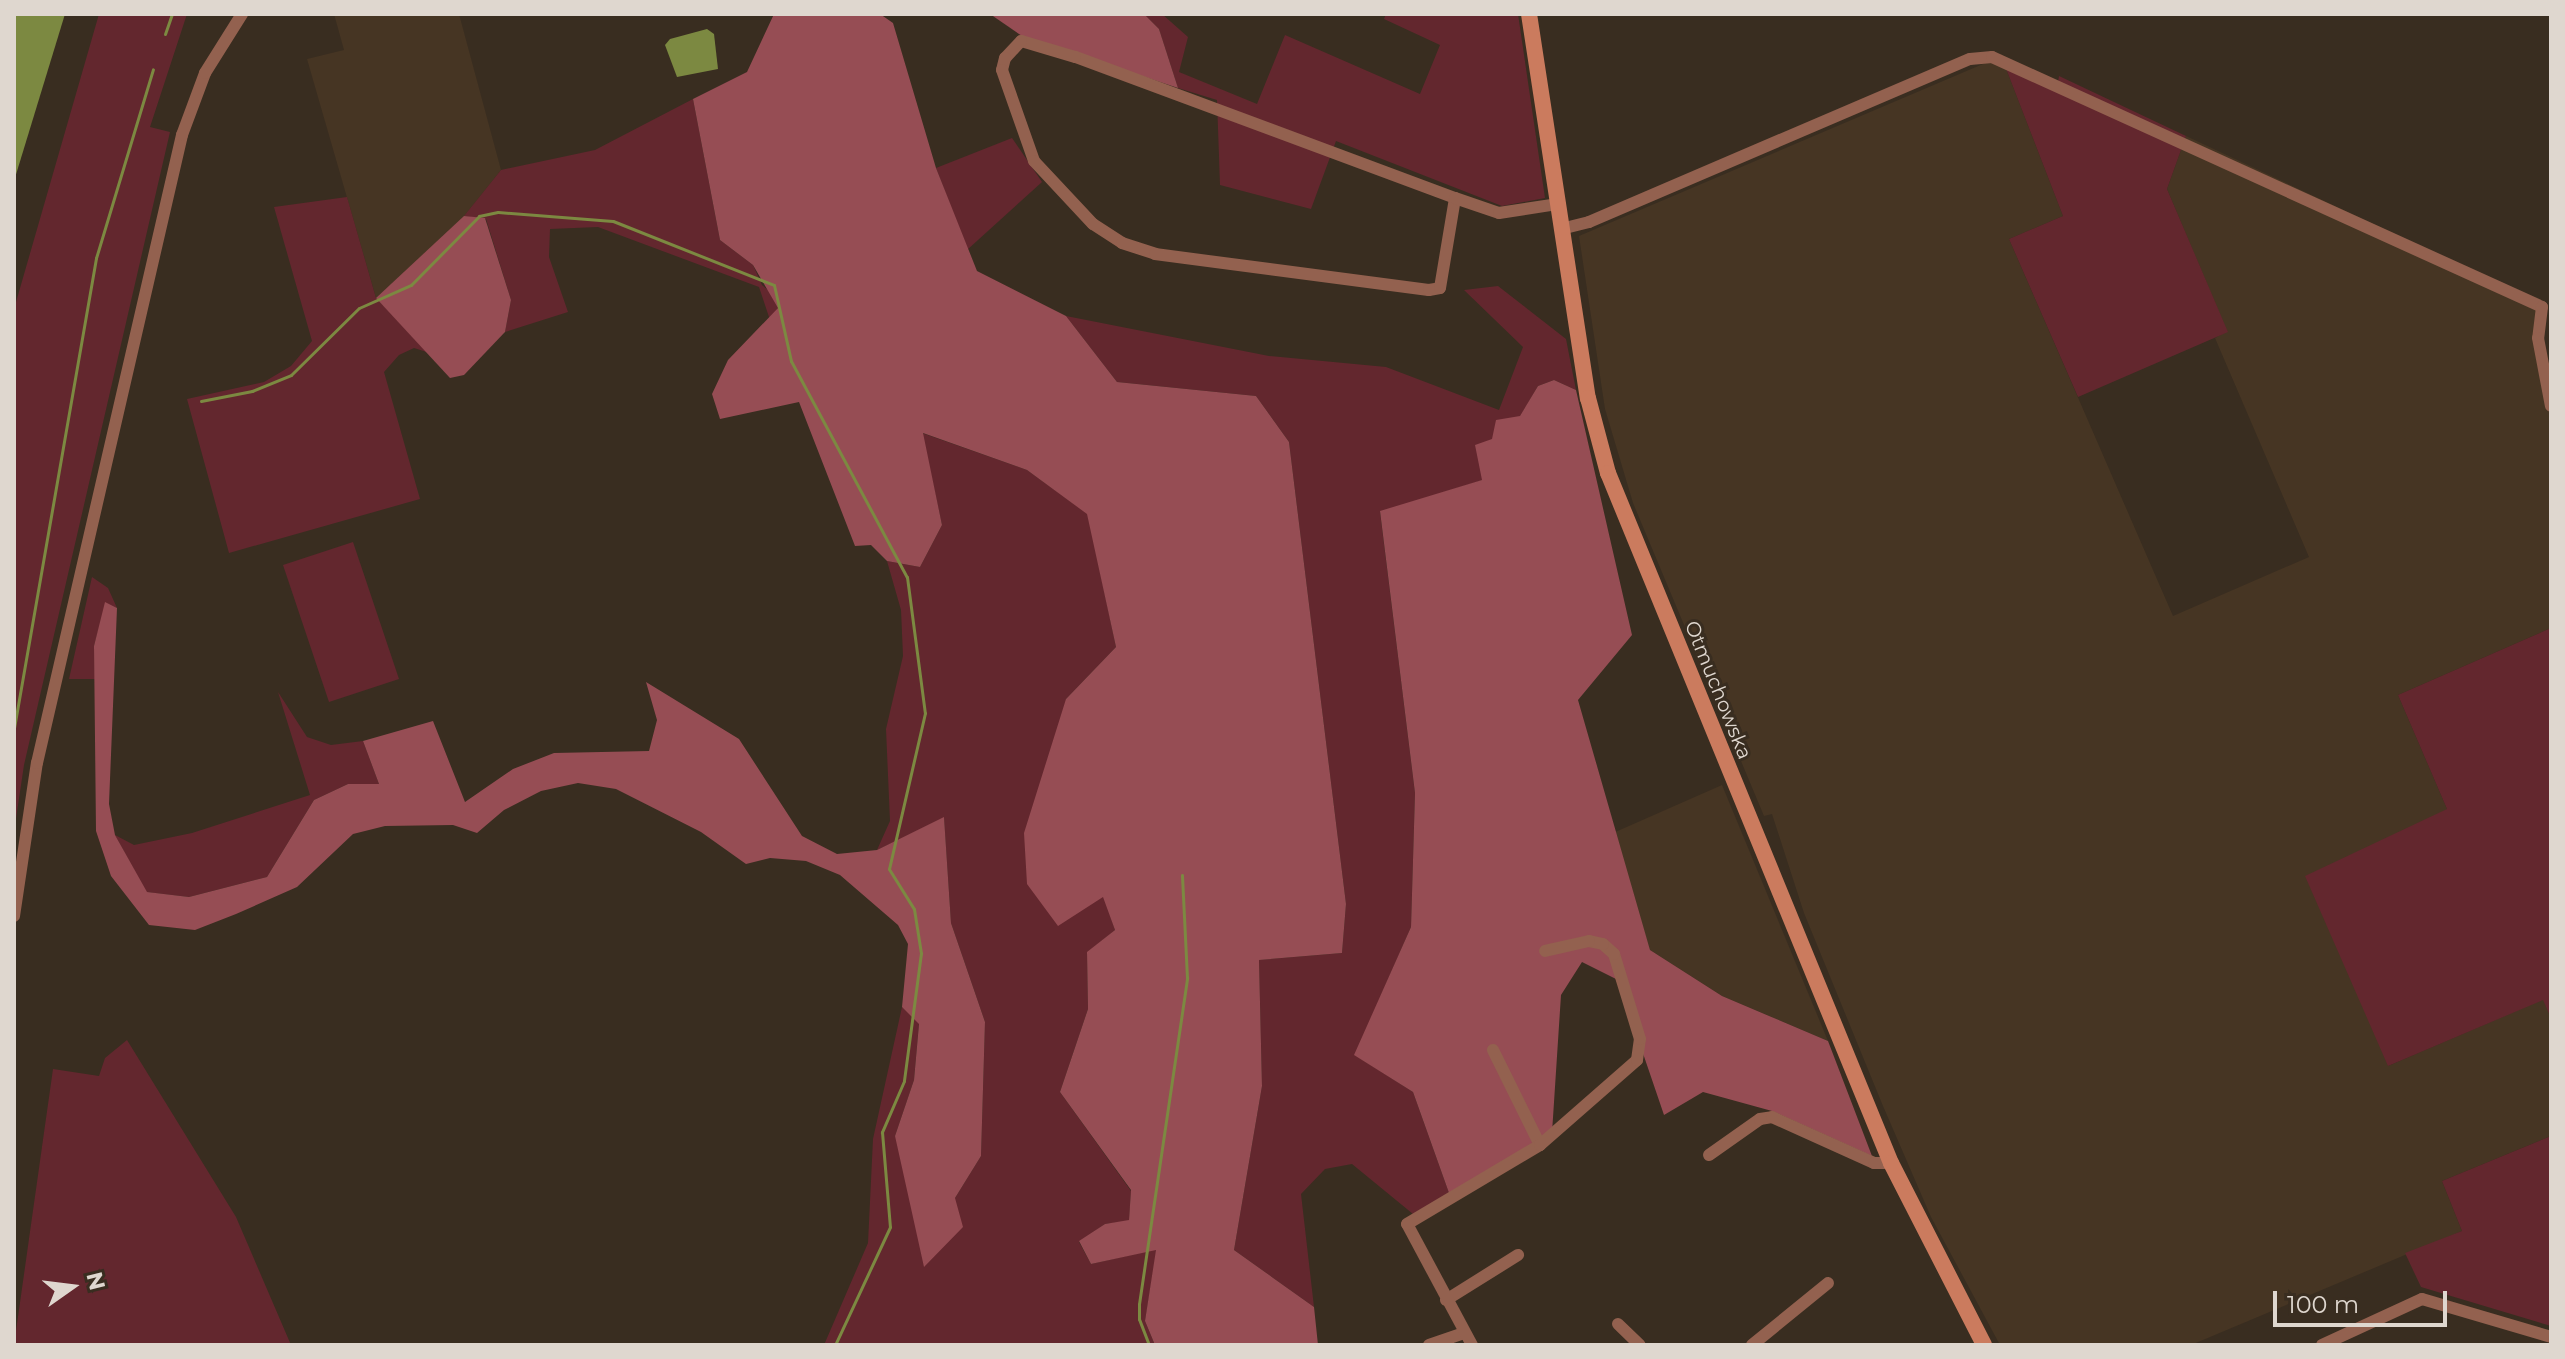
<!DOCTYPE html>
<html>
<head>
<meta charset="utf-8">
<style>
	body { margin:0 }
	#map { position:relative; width:2565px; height:1359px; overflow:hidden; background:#392d20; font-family:Montserrat,sans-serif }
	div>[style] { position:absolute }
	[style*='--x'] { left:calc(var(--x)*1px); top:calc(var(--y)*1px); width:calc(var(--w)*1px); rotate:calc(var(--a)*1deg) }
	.built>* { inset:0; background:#463523 }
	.green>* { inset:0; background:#63272e }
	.forest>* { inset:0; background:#964d54 }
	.water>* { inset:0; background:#7c8941 }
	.stream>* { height:3px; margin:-1.5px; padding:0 1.5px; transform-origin:1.5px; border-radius:1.5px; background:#7c8941 }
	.minor>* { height:12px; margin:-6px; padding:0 6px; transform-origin:6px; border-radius:6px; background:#93614f }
	.secondary>* { height:16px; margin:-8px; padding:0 8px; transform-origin:8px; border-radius:8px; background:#cb7b5e }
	span { translate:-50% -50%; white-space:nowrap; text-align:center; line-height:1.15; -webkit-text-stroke:6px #392d20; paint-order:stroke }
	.street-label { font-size:20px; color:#dfd7cf }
	.frame { position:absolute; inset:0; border:16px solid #dfd7cf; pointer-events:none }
	.north { position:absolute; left:32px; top:1247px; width:80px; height:80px; -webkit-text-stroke:6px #392d20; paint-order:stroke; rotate:76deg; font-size:22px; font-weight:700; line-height:32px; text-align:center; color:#dfd7cf }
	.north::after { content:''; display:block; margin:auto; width:28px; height:36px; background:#dfd7cf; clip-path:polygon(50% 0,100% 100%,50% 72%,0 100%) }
	.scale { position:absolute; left:2273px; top:1291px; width:174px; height:36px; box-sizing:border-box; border:4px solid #dfd7cf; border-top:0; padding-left:10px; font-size:24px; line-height:28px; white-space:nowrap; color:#dfd7cf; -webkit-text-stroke:6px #392d20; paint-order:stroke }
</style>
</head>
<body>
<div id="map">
	<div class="built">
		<i style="clip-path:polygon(334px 14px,459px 14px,501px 170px,449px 235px,376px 298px,307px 59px,344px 50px)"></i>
		<i style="clip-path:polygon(1990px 61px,2005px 66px,2063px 216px,2009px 239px,2173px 616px,2309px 557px,2215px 338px,2227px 331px,2167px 189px,2186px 136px,2538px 301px,2536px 338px,2551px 423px,2551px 628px,2398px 695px,2447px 809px,2388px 1066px,2544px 999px,2551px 1018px,2551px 1136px,2442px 1181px,2462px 1231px,2191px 1345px,2000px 1345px,1931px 1217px,1883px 1106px,1804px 913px,1772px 814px,1764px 816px,1633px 503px,1605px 409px,1579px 236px)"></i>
		<i style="clip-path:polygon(1722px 785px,1828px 1041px,1722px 996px,1650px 950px,1613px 833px)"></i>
	</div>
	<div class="green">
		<i style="clip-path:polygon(99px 14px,187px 14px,150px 127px,170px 132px,24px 765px,14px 832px,14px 309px)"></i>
		<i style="clip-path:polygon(1144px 14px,1162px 14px,1188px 37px,1179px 72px,1257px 104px,1285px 35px,1420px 94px,1440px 45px,1384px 19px,1386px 14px,1518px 14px,1545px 198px,1502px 206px,1336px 141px,1311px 209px,1220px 185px,1217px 100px,1178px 88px,1159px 29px)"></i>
		<i style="clip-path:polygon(2005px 66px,2057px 88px,2059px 76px,2186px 136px,2167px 189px,2228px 332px,2078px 397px,2009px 239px,2063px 216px)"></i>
		<i style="clip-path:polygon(693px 99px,720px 240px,753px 265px,762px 285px,776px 297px,778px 308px,770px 320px,759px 287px,598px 227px,550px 229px,549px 257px,568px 312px,505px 332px,511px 300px,486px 219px,464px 216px,501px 170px,595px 150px)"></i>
		<i style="clip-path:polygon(1012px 138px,1042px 182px,967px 250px,936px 168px)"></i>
		<i style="clip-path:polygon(347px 197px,376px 298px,433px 354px,414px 348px,399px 355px,384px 372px,420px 499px,229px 553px,187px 399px,264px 382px,291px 366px,312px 341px,274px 207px)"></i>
		<i style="clip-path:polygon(1498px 286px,1566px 339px,1576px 390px,1554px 380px,1538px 386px,1483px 480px,1380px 512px,1415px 793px,1411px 927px,1355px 1055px,1413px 1092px,1449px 1193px,1413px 1214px,1352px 1164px,1325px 1169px,1301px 1194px,1314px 1307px,1234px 1250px,1262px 1086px,1259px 960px,1342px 953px,1346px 904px,1289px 442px,1256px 396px,1117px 382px,1066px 316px,1269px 356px,1386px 367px,1499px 410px,1523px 347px,1464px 290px)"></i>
		<i style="clip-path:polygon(922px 433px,1027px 470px,1088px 514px,1116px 647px,1066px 699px,1104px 896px,1115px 930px,1087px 953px,1088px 1009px,1060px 1092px,1131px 1191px,1129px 1221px,1105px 1224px,1079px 1242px,1091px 1264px,1157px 1249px,1145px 1321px,1155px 1345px,824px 1345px,868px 1243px,873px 1139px,902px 1007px,919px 1023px,914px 1080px,895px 1136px,955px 1198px,981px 1156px,985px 1022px,951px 923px,944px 818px,877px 850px,890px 821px,886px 729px,903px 656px,901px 610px,887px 561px,920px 567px,942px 525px)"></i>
		<i style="clip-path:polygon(353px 542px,399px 679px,329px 702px,283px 565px)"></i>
		<i style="clip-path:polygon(92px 577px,108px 588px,117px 608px,106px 603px,94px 646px,95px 679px,69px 679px)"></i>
		<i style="clip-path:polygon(2551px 628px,2551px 1018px,2543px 1000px,2388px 1066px,2305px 876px,2447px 809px,2398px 695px)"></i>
		<i style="clip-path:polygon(278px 692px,307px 737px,331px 745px,363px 741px,379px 784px,348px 784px,314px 800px,267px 877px,189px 897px,146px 892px,115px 835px,134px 845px,192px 833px,310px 795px)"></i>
		<i style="clip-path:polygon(127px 1040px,236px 1217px,291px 1345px,14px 1345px,53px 1069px,99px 1076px,105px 1058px)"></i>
		<i style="clip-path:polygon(2551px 1136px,2551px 1326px,2421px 1287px,2405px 1253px,2462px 1231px,2442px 1181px)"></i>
	</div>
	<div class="forest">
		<i style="clip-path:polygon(774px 14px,880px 14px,893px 23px,936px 168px,977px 271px,1066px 316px,1117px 382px,1256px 396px,1289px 442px,1346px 904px,1342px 953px,1259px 960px,1262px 1086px,1234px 1250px,1314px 1307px,1318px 1345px,1155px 1345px,1145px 1321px,1156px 1250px,1091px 1264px,1079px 1241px,1105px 1224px,1129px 1220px,1131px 1190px,1060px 1092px,1088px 1009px,1087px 952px,1115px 930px,1103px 897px,1058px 926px,1027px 884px,1024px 833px,1066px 699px,1116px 647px,1087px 514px,1027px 470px,923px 433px,942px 525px,920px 567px,887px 561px,871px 545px,855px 546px,799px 402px,720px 419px,712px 394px,728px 360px,778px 308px,753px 265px,720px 240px,693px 99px,747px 72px)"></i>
		<i style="clip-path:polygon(990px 14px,1144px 14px,1159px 29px,1178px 88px,1022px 36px)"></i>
		<i style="clip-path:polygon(464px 216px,485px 218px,511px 300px,505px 332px,464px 375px,450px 378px,376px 298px)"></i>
		<i style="clip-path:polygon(1554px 380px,1576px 390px,1632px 635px,1578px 700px,1650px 950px,1722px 996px,1828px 1041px,1872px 1156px,1772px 1111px,1703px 1092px,1664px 1115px,1618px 980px,1582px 962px,1561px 995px,1552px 1133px,1449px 1193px,1413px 1092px,1354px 1055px,1411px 927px,1415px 793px,1380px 511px,1482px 480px,1475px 445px,1492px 439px,1496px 420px,1520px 416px,1538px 386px)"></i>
		<i style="clip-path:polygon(105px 602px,117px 608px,109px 804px,115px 835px,147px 892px,189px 897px,267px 877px,314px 800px,348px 784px,379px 784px,363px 741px,433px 721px,465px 802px,513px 769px,554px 753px,649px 751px,657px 720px,646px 682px,739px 739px,802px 836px,837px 854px,877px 850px,944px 817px,951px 923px,985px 1022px,981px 1156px,955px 1198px,963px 1227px,924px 1267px,895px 1136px,914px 1080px,919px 1024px,902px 1007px,908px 944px,898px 925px,840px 875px,806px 861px,770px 858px,746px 864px,701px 832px,616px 789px,578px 783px,541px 791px,504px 810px,477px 833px,453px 825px,385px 826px,353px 834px,297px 887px,236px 914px,195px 930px,149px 925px,111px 876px,96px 831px,94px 646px)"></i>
	</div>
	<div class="water">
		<i style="clip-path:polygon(14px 14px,65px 14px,14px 181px)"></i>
		<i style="clip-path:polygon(707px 29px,714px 34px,718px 69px,677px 77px,665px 45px,670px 39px)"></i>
	</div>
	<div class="stream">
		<i style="--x:165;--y:34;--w:21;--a:-71"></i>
		<i style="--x:201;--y:401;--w:52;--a:-11.1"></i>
		<i style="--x:252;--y:391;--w:42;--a:-22.3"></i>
		<i style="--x:291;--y:375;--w:95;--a:-44.6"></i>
		<i style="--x:359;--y:308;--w:57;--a:-23.9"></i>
		<i style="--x:411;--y:285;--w:97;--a:-45.4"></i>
		<i style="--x:479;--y:216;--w:19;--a:-12"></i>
		<i style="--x:498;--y:212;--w:115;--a:4.5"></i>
		<i style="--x:613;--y:221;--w:173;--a:21.7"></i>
		<i style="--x:774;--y:285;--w:78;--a:77.4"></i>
		<i style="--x:791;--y:361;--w:245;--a:61.8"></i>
		<i style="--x:907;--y:577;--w:137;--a:82.5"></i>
		<i style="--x:925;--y:713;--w:160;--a:103"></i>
		<i style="--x:889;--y:869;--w:47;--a:58"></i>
		<i style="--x:914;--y:909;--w:45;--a:81"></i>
		<i style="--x:921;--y:953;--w:129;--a:97.6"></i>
		<i style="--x:904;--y:1081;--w:56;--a:113.3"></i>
		<i style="--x:882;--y:1132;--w:95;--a:85.2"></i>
		<i style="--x:890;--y:1227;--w:130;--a:115"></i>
		<i style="--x:14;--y:728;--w:477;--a:-80.1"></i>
		<i style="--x:96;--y:258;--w:197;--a:-73.2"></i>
		<i style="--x:1149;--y:1345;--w:28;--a:-111"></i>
		<i style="--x:1139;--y:1319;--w:15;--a:-90"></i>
		<i style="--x:1139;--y:1304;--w:330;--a:-81.6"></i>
		<i style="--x:1187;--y:978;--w:103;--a:-92.8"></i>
	</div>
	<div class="minor">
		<i style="--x:1455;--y:198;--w:405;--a:-159.6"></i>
		<i style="--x:1075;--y:57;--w:56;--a:-163.5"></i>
		<i style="--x:1021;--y:41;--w:23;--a:133"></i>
		<i style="--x:1005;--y:58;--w:12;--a:104"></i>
		<i style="--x:1002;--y:70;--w:96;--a:70.6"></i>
		<i style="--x:1034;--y:161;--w:86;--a:46.9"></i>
		<i style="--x:1093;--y:224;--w:35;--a:33"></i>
		<i style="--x:1122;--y:243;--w:35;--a:18"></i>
		<i style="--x:1155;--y:254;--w:276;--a:7.5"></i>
		<i style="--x:1429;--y:290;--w:11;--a:-10"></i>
		<i style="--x:1440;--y:288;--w:91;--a:-80.5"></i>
		<i style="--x:1455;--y:198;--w:46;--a:18.8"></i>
		<i style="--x:1499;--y:213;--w:60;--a:-8.7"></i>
		<i style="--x:1561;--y:229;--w:29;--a:-14"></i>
		<i style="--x:1589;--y:222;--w:414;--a:-23.2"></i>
		<i style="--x:1970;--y:59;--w:22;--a:-5"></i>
		<i style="--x:1992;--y:57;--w:604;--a:24.44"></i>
		<i style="--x:2542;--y:307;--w:31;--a:97"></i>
		<i style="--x:2538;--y:338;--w:69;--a:79.2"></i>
		<i style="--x:14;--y:916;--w:155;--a:-81.5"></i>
		<i style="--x:37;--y:763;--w:645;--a:-77"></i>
		<i style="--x:182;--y:135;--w:66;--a:-69.6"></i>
		<i style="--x:205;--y:73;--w:70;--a:-57.9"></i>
		<i style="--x:1493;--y:1050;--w:106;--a:63.7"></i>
		<i style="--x:1709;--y:1155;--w:62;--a:-35.2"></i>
		<i style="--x:1760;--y:1119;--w:12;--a:-9"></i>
		<i style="--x:1772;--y:1117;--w:112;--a:24.3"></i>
		<i style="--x:1874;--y:1163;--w:17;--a:0"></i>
		<i style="--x:1446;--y:1300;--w:85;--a:-32"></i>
		<i style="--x:1618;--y:1324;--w:30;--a:44"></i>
		<i style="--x:1429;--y:1345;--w:37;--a:-19"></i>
		<i style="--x:1472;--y:1345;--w:137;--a:-118.2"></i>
		<i style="--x:1407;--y:1224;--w:155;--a:-30.7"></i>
		<i style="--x:1540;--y:1145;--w:129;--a:-41.2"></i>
		<i style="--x:1637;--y:1060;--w:21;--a:-82"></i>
		<i style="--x:1640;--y:1039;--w:89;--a:-107"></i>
		<i style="--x:1614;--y:954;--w:15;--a:-138"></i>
		<i style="--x:1603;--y:944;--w:14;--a:-168"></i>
		<i style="--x:1589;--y:941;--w:45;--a:167.2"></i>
		<i style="--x:1752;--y:1345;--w:98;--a:-39.2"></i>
		<i style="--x:2322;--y:1345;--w:110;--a:-24.7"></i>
		<i style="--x:2422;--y:1299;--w:134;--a:16.4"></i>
	</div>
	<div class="secondary">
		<i style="--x:1529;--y:14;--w:389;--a:81.3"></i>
		<i style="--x:1588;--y:398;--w:78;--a:75.1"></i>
		<i style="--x:1608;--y:473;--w:746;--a:67.7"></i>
		<i style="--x:1891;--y:1163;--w:204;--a:62.9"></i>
	</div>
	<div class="street-label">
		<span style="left:1718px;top:690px;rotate:68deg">Otmuchowska</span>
	</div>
	<div class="frame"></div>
	<div class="north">N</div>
	<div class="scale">100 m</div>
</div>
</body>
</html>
